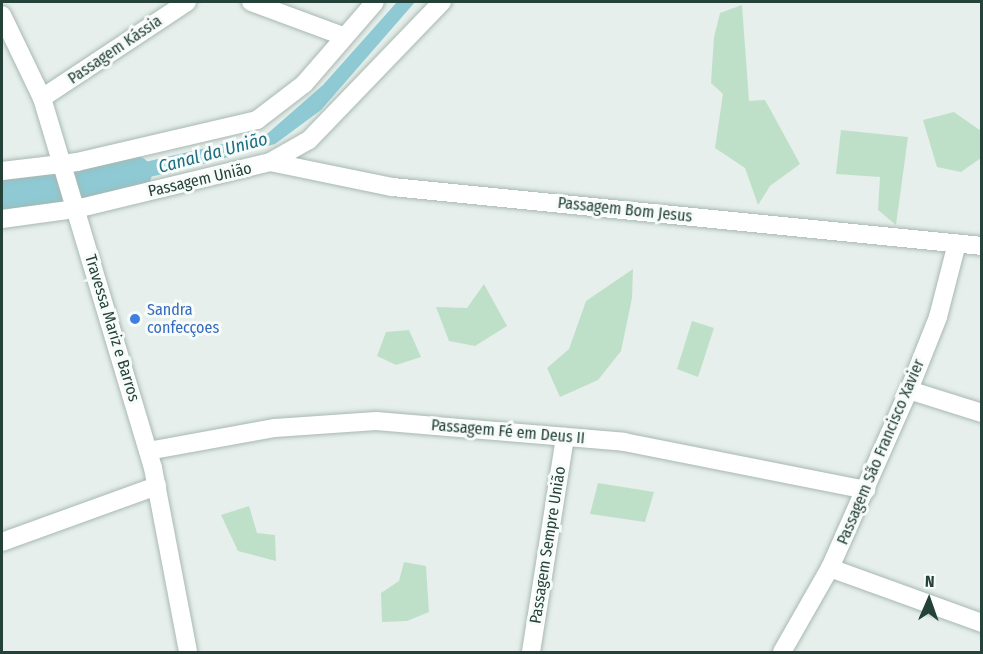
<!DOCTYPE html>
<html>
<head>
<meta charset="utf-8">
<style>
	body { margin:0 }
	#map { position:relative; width:983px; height:654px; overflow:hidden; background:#e6efeb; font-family:"Fira Sans Condensed",sans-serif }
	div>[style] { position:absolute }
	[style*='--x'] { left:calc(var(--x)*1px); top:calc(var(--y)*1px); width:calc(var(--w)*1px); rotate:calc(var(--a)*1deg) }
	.green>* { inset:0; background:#bfe0c8 }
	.water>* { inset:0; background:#8ec9d4 }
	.canal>* { height:34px; margin:-17px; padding:0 17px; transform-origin:17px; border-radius:17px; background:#8ec9d4 }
	.roads { filter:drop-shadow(0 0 2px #a8b8b2) drop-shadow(0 0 2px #a8b8b2) }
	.minor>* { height:18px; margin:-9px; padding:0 9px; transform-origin:9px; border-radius:9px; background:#fff }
	.dots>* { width:16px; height:16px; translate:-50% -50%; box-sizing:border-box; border:3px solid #f7fbf9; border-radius:50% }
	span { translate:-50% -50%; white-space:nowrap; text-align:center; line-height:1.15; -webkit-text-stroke:6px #f7fbf9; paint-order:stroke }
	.street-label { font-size:16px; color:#24423a }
	.shop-label { font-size:16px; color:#366cbe }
	.left { translate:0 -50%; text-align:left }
	.water-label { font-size:18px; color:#1c6f80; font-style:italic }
	.frame { position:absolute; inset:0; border:3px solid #24423a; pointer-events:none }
	.north { position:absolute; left:899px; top:570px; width:60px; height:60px; -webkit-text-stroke:4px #f7fbf9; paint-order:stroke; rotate:2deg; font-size:16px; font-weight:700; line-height:24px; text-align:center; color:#24423a }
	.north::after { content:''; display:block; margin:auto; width:21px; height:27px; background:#24423a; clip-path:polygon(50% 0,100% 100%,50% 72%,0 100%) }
</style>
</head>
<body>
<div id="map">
	<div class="green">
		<i style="clip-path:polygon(742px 5px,749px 101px,765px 100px,800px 164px,770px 186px,758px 205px,745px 168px,715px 148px,723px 94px,711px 83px,714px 37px,720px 13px)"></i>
		<i style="clip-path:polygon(954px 112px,981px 131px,981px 158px,961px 172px,937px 167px,923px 120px)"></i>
		<i style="clip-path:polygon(841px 130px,908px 137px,896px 225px,878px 210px,880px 177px,836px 174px)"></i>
		<i style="clip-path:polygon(633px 269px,632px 298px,621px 351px,598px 380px,560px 397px,547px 368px,569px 349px,586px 301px)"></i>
		<i style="clip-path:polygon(484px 284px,507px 326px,475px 346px,449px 341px,436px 307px,467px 308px)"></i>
		<i style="clip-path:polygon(692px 321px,714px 328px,698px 377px,677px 369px)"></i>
		<i style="clip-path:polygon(409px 330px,421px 357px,396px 365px,377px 356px,386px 332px)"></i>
		<i style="clip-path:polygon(598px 483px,654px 492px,645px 522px,590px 514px)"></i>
		<i style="clip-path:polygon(249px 506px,257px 533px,275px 535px,276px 561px,238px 551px,221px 515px)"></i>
		<i style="clip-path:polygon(404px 562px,426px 566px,429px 612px,407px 621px,382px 622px,381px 593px,399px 581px)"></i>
	</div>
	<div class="water">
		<i style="clip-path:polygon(397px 2px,415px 2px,321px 110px,275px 144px,178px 171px,91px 189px,84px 176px,267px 134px,323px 85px)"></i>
		<i style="clip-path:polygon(48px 177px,51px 199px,2px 206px,2px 185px)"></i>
	</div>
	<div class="canal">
		<i style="--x:2;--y:196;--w:135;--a:-9.8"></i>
	</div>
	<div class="roads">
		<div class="minor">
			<i style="--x:251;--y:2;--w:98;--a:20.3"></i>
			<i style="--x:2;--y:15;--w:92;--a:64.3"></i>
			<i style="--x:42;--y:98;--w:386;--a:73.3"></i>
			<i style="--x:153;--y:468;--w:187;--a:79.2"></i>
			<i style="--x:42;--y:98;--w:174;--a:-33.5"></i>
			<i style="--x:270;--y:162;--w:125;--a:11.6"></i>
			<i style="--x:392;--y:187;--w:593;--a:5.71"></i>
			<i style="--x:2;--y:171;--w:76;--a:-6.8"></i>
			<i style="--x:77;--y:162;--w:185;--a:-13.1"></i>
			<i style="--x:257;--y:120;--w:59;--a:-37.5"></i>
			<i style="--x:304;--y:84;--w:108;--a:-49.1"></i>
			<i style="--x:2;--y:219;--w:75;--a:-7.7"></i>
			<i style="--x:76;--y:209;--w:200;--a:-13.6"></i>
			<i style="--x:270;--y:162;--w:45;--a:-29.4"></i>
			<i style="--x:309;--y:140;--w:192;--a:-46.1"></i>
			<i style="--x:909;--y:390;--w:77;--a:17.5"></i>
			<i style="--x:148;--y:451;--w:129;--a:-10.3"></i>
			<i style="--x:275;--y:428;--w:101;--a:-4"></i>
			<i style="--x:376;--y:421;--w:249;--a:4.8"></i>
			<i style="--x:624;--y:442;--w:247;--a:11.2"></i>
			<i style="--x:2;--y:542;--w:165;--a:-19.9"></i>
			<i style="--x:830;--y:568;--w:162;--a:19.9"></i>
			<i style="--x:531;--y:652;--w:218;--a:-81"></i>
			<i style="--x:782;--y:652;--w:97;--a:-60.3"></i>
			<i style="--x:830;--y:568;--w:195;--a:-66.1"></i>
			<i style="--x:909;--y:390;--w:79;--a:-68.3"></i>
			<i style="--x:938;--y:317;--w:76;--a:-75.6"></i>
		</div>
	</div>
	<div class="dots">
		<i style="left:135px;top:319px;background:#3f7fe0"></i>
	</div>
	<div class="street-label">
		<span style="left:115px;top:50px;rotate:-34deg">Passagem Kássia</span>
		<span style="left:200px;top:180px;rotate:-13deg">Passagem União</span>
		<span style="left:625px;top:210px;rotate:6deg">Passagem Bom Jesus</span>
		<span style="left:112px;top:328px;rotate:73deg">Travessa Mariz e Barros</span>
		<span style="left:508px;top:432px;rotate:5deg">Passagem Fé em Deus II</span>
		<span style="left:881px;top:452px;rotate:-67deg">Passagem São Francisco Xavier</span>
		<span style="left:548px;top:545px;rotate:-81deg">Passagem Sempre União</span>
	</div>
	<div class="shop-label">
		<span class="left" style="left:147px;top:319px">Sandra<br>confecçoes</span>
	</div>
	<div class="water-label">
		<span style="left:213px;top:153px;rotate:-15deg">Canal da União</span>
	</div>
	<div class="frame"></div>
	<div class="north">N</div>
</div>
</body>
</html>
